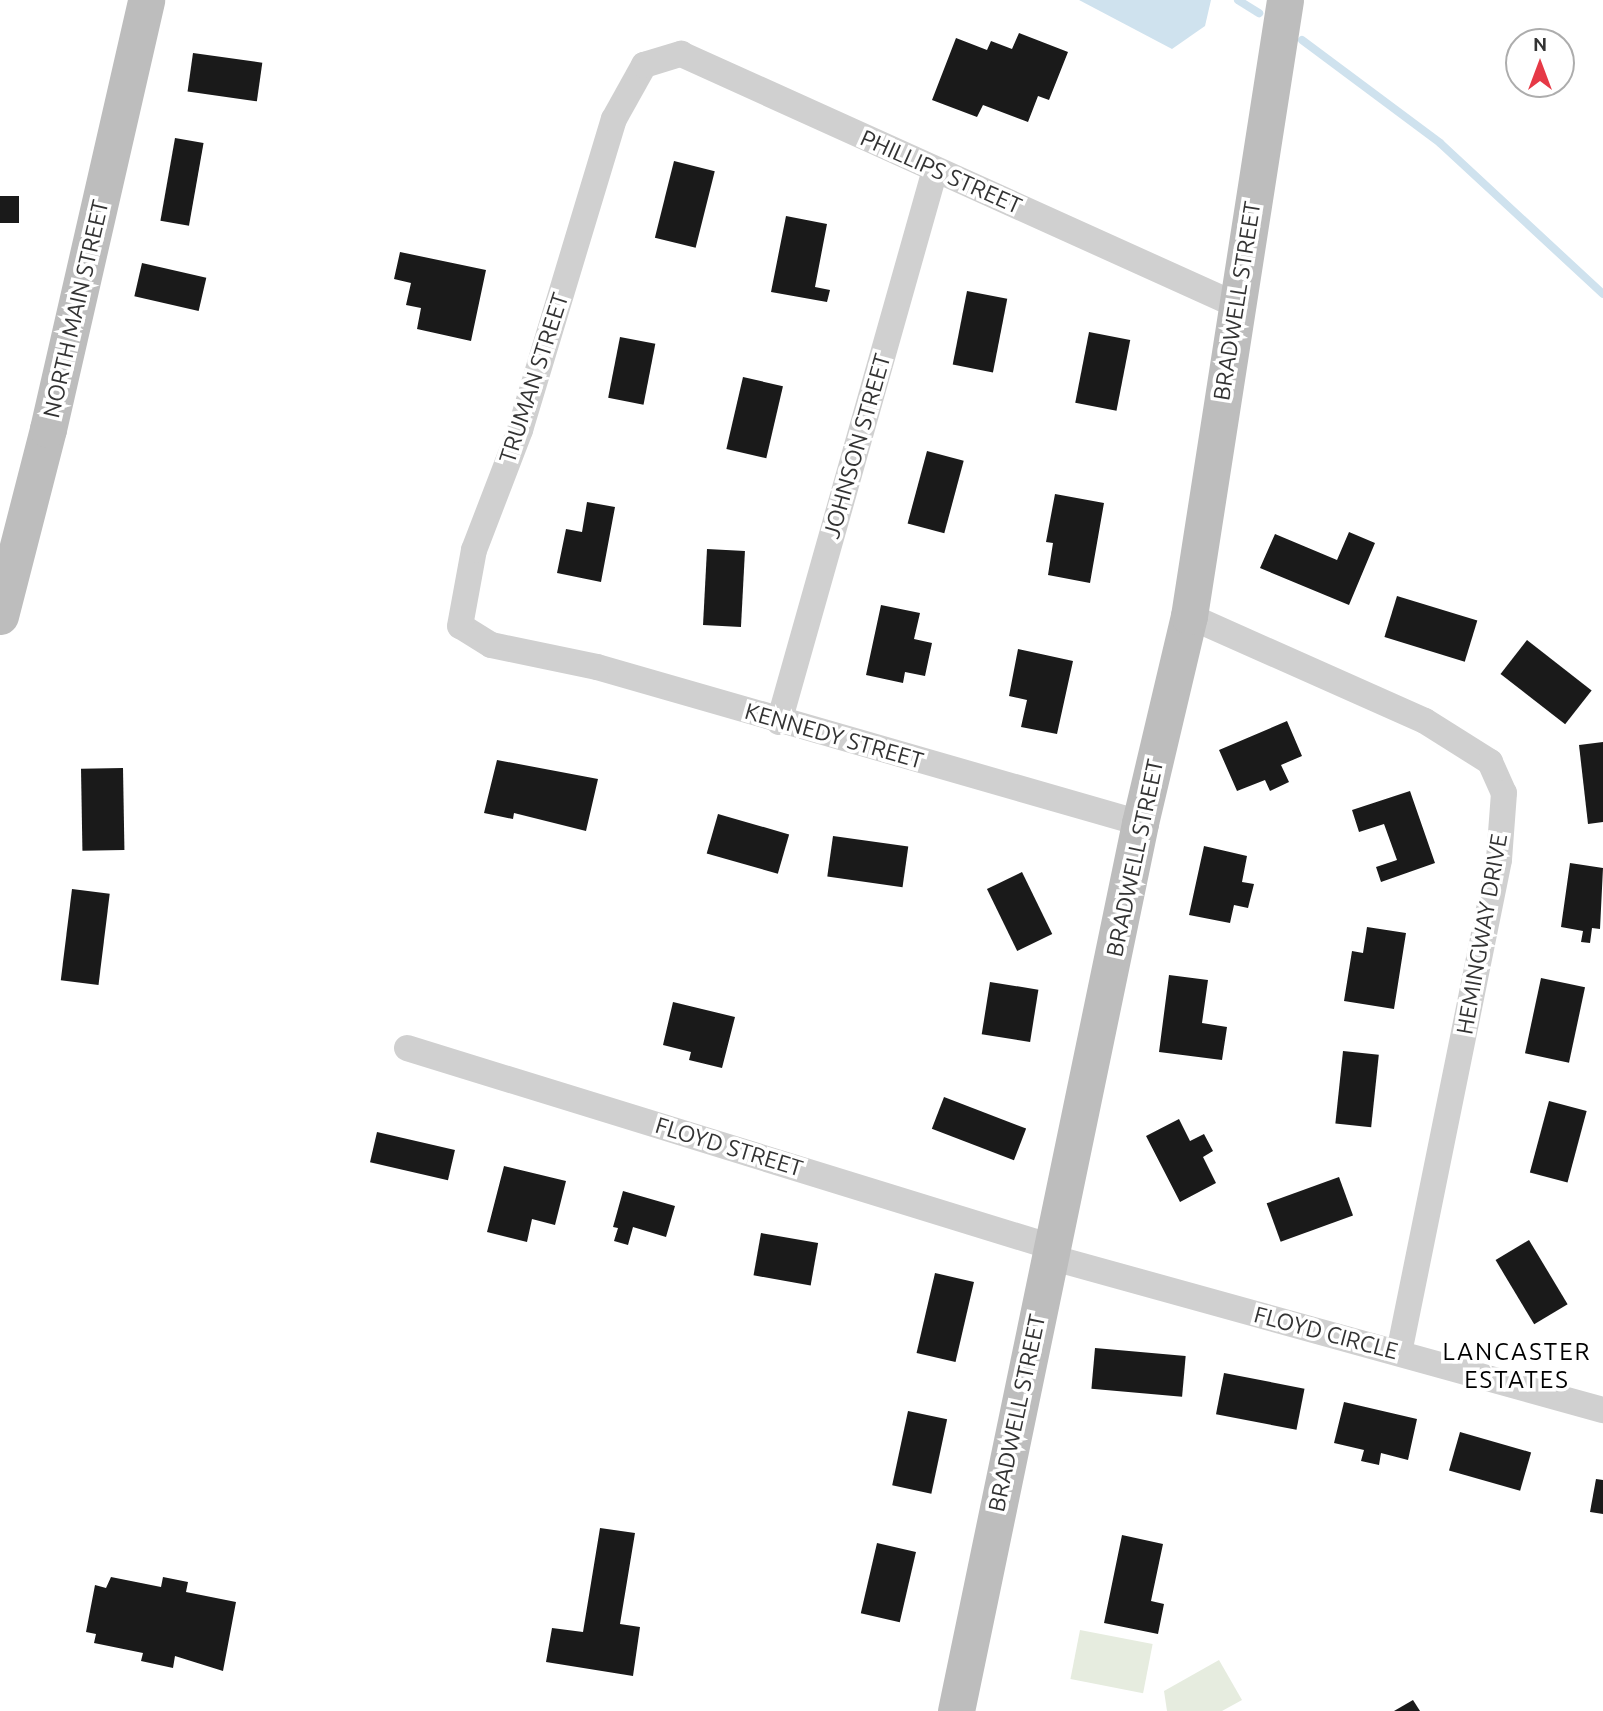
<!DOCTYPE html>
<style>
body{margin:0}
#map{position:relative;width:1603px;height:1711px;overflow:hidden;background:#fff;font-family:Ubuntu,sans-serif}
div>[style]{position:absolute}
.green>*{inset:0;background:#e6ecdf;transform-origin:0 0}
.water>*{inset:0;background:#cfe2ee}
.stream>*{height:8px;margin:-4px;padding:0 4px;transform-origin:4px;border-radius:4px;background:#cfe2ee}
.building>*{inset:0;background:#1a1a1a;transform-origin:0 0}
.street>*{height:26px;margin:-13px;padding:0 13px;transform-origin:13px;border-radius:13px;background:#d0d0d0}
.secondary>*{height:37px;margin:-18.5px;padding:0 18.5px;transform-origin:18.5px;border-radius:18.5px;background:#bdbdbd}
span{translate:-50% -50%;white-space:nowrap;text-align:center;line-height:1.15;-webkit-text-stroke:7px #fff;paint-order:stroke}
.street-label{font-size:23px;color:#333}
.neighbourhood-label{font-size:24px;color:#000;letter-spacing:2px}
.north{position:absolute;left:1505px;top:28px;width:70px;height:70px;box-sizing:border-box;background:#fff;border:2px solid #adadad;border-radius:50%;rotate:0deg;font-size:19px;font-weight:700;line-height:28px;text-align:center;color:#333}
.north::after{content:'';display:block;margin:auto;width:24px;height:32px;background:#e63946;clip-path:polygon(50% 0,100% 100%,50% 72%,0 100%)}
</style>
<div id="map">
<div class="green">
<i style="left:1080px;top:1630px;width:74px;height:50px;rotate:11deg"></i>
<i style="clip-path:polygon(1219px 1660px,1242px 1700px,1222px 1711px,1167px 1711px,1164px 1691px)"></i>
</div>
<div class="water">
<i style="clip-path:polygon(1079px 0,1211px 0,1205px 26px,1172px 49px)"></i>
</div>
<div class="stream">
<i style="left:1238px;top:0;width:25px;rotate:32deg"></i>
<i style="left:1302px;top:40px;width:172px;rotate:36.7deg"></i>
<i style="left:1440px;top:143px;width:222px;rotate:42.8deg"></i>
</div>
<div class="building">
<i style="clip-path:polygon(1019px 33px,1068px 52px,1049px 100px,1038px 96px,1028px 122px,983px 105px,977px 117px,932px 100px,956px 38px,987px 50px,991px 41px,1012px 49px)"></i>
<i style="left:193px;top:53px;width:70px;height:39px;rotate:8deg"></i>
<i style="left:175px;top:138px;width:29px;height:84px;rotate:10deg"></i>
<i style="left:674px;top:161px;width:42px;height:79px;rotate:14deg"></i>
<i style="left:0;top:196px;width:19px;height:27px"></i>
<i style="clip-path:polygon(786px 216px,827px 224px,815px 287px,830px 290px,827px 302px,771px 292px)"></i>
<i style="clip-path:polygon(400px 252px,486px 270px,471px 341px,417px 329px,421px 308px,406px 305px,411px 283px,394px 279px)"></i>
<i style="left:142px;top:263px;width:66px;height:34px;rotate:13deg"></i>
<i style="left:967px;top:291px;width:41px;height:75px;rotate:11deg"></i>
<i style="left:1089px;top:332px;width:42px;height:72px;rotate:11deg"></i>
<i style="left:620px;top:337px;width:36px;height:62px;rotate:11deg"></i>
<i style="left:743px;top:377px;width:41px;height:74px;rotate:13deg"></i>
<i style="left:927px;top:451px;width:38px;height:75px;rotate:15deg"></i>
<i style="clip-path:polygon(1055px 494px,1104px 503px,1090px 583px,1048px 575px,1053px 543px,1046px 542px)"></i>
<i style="clip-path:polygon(587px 502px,615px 507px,601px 582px,557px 573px,566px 529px,582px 532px)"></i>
<i style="clip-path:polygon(1349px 532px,1375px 543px,1349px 605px,1260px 568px,1275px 534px,1337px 560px)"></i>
<i style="left:707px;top:549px;width:38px;height:76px;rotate:3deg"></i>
<i style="left:1397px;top:596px;width:84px;height:43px;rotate:17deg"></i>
<i style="clip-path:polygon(881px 605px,920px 613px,914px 639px,932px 643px,925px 676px,905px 672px,903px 683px,866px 675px)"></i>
<i style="left:1527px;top:640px;width:82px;height:43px;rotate:38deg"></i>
<i style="clip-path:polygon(1018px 649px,1073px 661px,1057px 734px,1021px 727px,1027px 700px,1009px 696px)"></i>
<i style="clip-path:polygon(1287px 721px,1302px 756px,1281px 765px,1289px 782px,1270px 791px,1265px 780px,1237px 791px,1219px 750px)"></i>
<i style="clip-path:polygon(1603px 742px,1603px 822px,1588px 824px,1579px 745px)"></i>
<i style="clip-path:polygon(497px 760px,598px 779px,586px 831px,514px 813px,513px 819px,484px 813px)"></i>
<i style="left:123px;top:768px;width:82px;height:42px;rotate:89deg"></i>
<i style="clip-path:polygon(1410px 791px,1435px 863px,1381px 882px,1376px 867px,1397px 860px,1384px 824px,1359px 832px,1352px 810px)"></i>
<i style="left:718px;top:814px;width:74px;height:41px;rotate:16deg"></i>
<i style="left:833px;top:836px;width:76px;height:41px;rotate:8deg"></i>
<i style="clip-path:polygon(1204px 846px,1247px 856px,1242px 882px,1254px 884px,1248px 908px,1234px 905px,1230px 923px,1189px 915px)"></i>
<i style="clip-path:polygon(1570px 863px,1603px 868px,1600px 929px,1592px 928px,1590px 943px,1581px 942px,1583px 931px,1561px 927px)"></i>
<i style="left:1022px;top:872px;width:69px;height:39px;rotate:64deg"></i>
<i style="left:72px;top:889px;width:38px;height:92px;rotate:7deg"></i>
<i style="clip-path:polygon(1367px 927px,1406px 933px,1394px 1009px,1344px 1001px,1352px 951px,1363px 953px)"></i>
<i style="clip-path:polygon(1169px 975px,1208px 980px,1202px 1023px,1227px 1027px,1222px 1060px,1159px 1052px)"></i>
<i style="left:1541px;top:978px;width:45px;height:77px;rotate:12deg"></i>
<i style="left:990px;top:982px;width:49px;height:53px;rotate:9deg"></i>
<i style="clip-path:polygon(673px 1002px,735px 1017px,722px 1068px,689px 1060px,691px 1052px,663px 1045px)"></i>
<i style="left:1343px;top:1051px;width:36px;height:73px;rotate:6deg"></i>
<i style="left:944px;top:1097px;width:88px;height:34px;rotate:21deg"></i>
<i style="left:1549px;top:1101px;width:39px;height:74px;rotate:15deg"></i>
<i style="clip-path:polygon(1179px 1119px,1190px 1141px,1204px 1134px,1213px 1151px,1203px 1157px,1216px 1183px,1180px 1202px,1146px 1136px)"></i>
<i style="left:377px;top:1132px;width:80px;height:31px;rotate:13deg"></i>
<i style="clip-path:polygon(504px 1166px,566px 1181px,555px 1225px,532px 1219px,527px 1242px,487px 1232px)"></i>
<i style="left:1339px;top:1177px;width:41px;height:77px;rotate:70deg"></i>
<i style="clip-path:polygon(623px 1191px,675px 1206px,666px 1237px,633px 1227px,628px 1245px,614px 1241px,618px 1228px,613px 1227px)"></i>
<i style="left:761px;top:1233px;width:58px;height:43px;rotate:10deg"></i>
<i style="left:1529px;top:1240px;width:75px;height:39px;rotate:59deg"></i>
<i style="left:935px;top:1273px;width:40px;height:82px;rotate:13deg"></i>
<i style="left:1095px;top:1348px;width:91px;height:41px;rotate:5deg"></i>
<i style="left:1224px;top:1373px;width:82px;height:42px;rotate:11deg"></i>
<i style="clip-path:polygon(1344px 1402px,1417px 1419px,1408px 1460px,1381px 1453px,1379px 1465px,1361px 1461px,1364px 1450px,1334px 1443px)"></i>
<i style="left:908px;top:1411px;width:40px;height:76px;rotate:12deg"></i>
<i style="left:1460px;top:1432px;width:74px;height:40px;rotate:16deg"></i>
<i style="clip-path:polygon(1596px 1479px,1603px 1480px,1603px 1514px,1590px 1512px)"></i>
<i style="clip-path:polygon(600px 1528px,635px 1533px,620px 1624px,640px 1627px,633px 1676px,546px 1662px,552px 1628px,583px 1632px)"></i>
<i style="clip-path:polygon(1122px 1535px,1163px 1544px,1151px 1601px,1164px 1604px,1158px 1634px,1104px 1623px)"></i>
<i style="left:877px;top:1543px;width:40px;height:72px;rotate:13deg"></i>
<i style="clip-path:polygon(111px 1577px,161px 1587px,163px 1577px,188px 1582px,186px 1592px,236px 1602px,223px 1671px,175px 1656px,173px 1668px,141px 1661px,143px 1653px,94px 1643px,96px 1634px,86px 1632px,95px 1585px,106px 1588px)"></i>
<i style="clip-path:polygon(1413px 1700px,1420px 1711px,1394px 1711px)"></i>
</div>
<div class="street">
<i style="left:1189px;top:616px;width:258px;rotate:24deg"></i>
<i style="left:1425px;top:721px;width:77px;rotate:32.2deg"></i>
<i style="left:1490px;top:762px;width:34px;rotate:66deg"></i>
<i style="left:1504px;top:793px;width:67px;rotate:94.3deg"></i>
<i style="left:1499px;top:860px;width:503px;rotate:101.47deg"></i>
<i style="left:779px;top:722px;width:574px;rotate:-74.22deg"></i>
<i style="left:1140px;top:823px;width:565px;rotate:-163.97deg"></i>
<i style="left:597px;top:667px;width:108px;rotate:-168.3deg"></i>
<i style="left:491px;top:645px;width:36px;rotate:-148deg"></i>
<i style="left:460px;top:626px;width:77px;rotate:-79.6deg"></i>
<i style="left:474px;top:550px;width:129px;rotate:-69deg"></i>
<i style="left:520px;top:430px;width:325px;rotate:-73.2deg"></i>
<i style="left:614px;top:119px;width:62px;rotate:-60.9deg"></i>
<i style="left:644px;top:65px;width:39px;rotate:-17deg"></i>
<i style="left:681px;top:54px;width:609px;rotate:24.33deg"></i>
<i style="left:407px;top:1048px;width:675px;rotate:17.15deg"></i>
<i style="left:1050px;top:1257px;width:574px;rotate:15.47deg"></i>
</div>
<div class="secondary">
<i style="left:0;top:616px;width:193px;rotate:-75.6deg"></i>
<i style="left:48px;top:429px;width:440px;rotate:-77.1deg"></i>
<i style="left:956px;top:1711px;width:907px;rotate:-78.29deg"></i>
<i style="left:1140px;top:823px;width:213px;rotate:-76.7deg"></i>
<i style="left:1189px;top:616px;width:623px;rotate:-81.14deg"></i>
</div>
<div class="street-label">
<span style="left:941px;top:172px;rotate:24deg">PHILLIPS STREET</span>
<span style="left:1237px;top:301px;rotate:-81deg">BRADWELL STREET</span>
<span style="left:76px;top:309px;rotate:-77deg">NORTH MAIN STREET</span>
<span style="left:534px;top:378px;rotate:-72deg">TRUMAN STREET</span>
<span style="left:857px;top:446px;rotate:-74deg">JOHNSON STREET</span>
<span style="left:834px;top:736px;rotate:16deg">KENNEDY STREET</span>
<span style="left:1135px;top:858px;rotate:-78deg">BRADWELL STREET</span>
<span style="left:1482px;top:934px;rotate:-80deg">HEMINGWAY DRIVE</span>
<span style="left:729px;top:1147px;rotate:17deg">FLOYD STREET</span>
<span style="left:1326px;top:1333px;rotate:15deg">FLOYD CIRCLE</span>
<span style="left:1017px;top:1413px;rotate:-78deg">BRADWELL STREET</span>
</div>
<div class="neighbourhood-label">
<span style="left:1517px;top:1366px">LANCASTER<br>ESTATES</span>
</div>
<div class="north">N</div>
</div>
